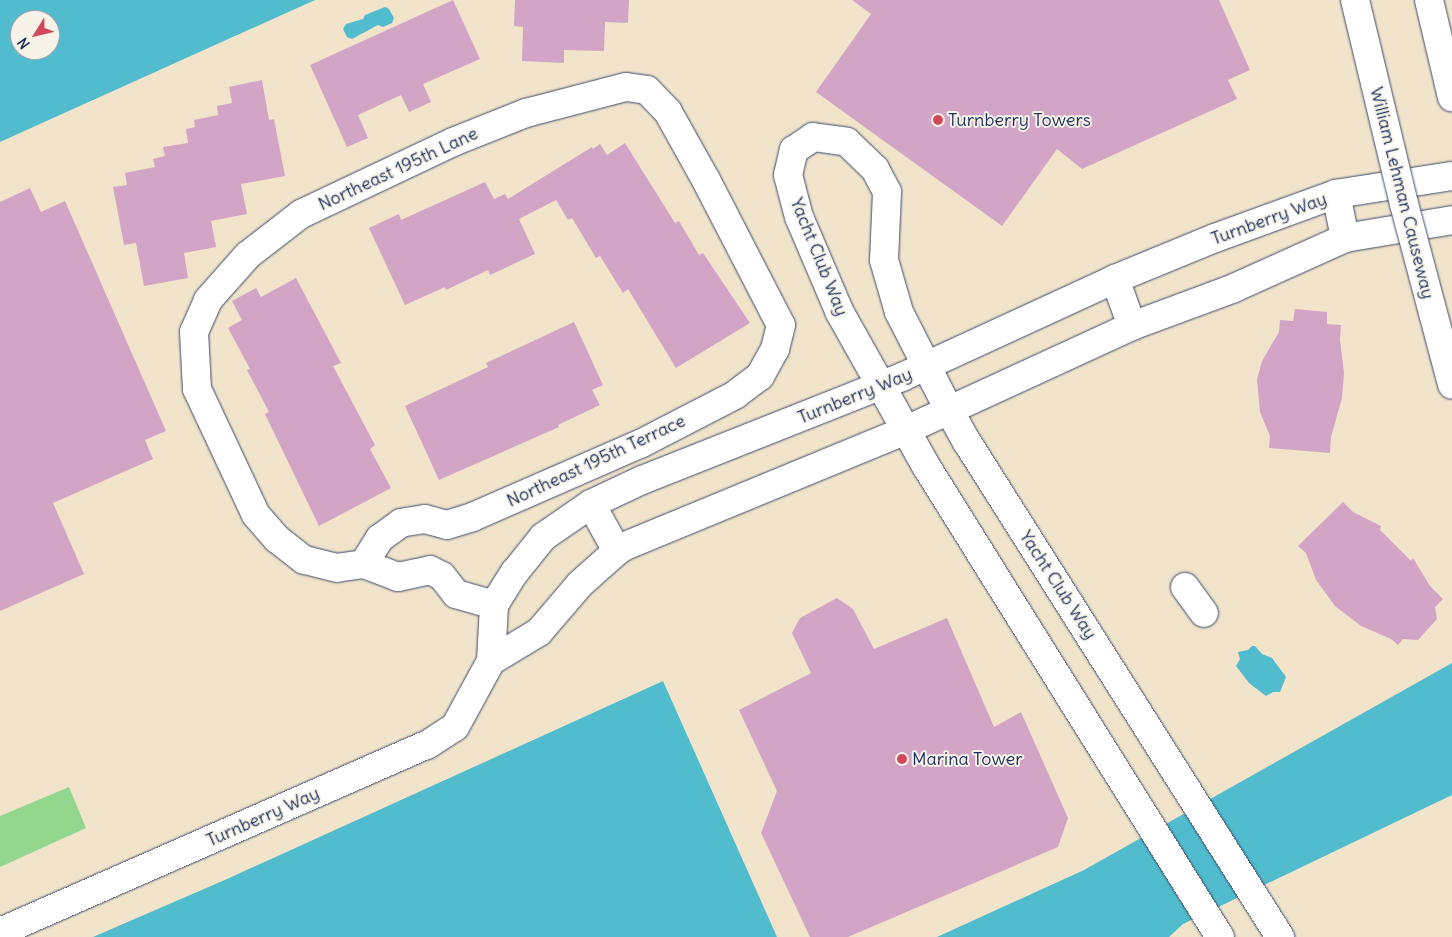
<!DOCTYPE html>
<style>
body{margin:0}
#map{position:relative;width:1452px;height:937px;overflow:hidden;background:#f1e4ca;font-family:Delius,sans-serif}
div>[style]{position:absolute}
.green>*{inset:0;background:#93d68e}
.water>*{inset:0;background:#51bccd}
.building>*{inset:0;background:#d2a5c7}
.roads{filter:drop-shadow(0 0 1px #3b4a6e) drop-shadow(0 0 1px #3b4a6e)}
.minor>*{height:28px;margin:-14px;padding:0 14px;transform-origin:14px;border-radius:14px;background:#fff}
.tertiary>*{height:28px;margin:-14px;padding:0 14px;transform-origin:14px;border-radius:14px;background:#fff}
.motorway>*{height:28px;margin:-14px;padding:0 14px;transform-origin:14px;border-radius:14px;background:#fff}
.bridges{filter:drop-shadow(0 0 1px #3b4a6e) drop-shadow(0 0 1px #3b4a6e)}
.motorway-bridge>*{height:28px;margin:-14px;padding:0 14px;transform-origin:14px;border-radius:14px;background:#fff}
.dots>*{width:14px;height:14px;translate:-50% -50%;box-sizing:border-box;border:2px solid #f7f3e8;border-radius:50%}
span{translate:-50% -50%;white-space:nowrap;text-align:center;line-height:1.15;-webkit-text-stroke:4px #f7f3e8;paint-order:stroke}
.poi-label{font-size:18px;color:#1b2f5e}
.left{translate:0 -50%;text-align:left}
.street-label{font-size:18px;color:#1b2f5e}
.north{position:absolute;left:10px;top:10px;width:50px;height:50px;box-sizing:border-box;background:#f7f3e8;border:1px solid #9fa5b1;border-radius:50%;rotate:234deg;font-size:14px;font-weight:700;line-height:20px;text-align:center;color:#1b2f5e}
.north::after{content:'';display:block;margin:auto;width:18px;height:22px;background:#d1495b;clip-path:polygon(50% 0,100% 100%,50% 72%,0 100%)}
</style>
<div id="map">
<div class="green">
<i style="clip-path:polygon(69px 787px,86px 828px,0 867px,0 816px)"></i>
</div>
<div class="water">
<i style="clip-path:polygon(evenodd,0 0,315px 0,0 142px,0 0,20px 20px,50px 20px,50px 50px,20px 50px,20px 20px)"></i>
<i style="clip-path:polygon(385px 7px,389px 9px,394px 18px,392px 23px,383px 27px,378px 25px,352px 39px,347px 37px,343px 29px,346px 24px,363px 19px,365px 15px)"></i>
<i style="clip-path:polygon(1252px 646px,1255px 646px,1262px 654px,1272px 658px,1286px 677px,1280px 692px,1273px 692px,1266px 696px,1249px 683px,1236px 666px,1240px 659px,1238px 652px,1248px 650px)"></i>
<i style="clip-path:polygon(1452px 663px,1452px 795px,1183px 924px,1169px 937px,937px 937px,1084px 870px)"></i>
<i style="clip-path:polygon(663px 681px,777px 937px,93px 937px,227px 879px)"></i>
</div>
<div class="building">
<i style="clip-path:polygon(453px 0,480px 59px,423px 84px,431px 102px,409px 112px,401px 95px,358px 115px,368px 138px,347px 147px,310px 65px)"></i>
<i style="clip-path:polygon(515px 0,629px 0,628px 23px,605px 22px,604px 51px,564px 50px,564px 63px,522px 61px,523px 27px,514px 26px)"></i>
<i style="clip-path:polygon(852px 0,1219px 0,1250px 70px,1228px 80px,1237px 99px,1082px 169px,1057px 149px,1002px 226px,816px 92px,871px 14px)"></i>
<i style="clip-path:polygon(262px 80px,269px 120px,274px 119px,285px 176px,241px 184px,247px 214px,211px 221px,216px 247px,184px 253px,188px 278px,144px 286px,136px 243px,124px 245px,113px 187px,127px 185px,125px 173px,155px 167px,153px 159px,165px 156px,163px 147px,188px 143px,186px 129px,195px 127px,194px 120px,218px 115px,217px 106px,232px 103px,229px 87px)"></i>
<i style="clip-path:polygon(625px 143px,675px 223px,679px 221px,699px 255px,703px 253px,750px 323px,676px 368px,628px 289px,623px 293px,600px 256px,596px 258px,572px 218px,568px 220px,556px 200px,519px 219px,535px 254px,490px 275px,488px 270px,446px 290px,445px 287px,405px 305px,369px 228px,399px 214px,401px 220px,485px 182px,494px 199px,505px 194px,508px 199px,592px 147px,593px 149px,600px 144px,607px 155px)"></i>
<i style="clip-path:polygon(30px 188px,41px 212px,65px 201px,166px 431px,145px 440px,153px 459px,53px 503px,84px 574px,0 611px,0 202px)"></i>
<i style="clip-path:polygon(296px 278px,341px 363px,333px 366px,375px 445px,370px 449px,391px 488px,319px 526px,265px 414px,269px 412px,247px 370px,250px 369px,228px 328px,242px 320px,232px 301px,256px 288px,261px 297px)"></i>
<i style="clip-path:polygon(1295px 309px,1327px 312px,1327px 324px,1341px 325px,1340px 340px,1344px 373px,1342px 398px,1331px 437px,1330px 453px,1269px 448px,1270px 436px,1260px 412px,1257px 380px,1262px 361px,1279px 332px,1280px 320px,1293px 321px)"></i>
<i style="clip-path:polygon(574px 322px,603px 385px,592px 390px,600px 405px,558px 425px,559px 427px,439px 480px,405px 406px,488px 367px,486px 363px)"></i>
<i style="clip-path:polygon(1343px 502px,1353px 512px,1381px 526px,1380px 530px,1411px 561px,1413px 558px,1430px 586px,1443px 599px,1435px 607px,1437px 619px,1418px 640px,1403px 639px,1398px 645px,1391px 639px,1361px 626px,1335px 606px,1316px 580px,1306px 553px,1298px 546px)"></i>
<i style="clip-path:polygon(837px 598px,853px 609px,874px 649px,947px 618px,994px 727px,1021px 712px,1068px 818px,1058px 847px,848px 937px,810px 937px,761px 833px,777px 791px,739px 710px,811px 673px,792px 633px,800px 618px)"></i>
</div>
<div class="roads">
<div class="minor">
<i style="left:626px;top:87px;width:21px;rotate:8deg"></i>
<i style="left:647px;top:90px;width:30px;rotate:46deg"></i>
<i style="left:668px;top:112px;width:78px;rotate:60.8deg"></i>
<i style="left:706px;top:180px;width:163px;rotate:62.7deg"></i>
<i style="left:781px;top:325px;width:25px;rotate:104deg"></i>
<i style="left:775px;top:349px;width:31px;rotate:119deg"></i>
<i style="left:760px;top:376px;width:31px;rotate:143deg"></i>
<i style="left:735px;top:395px;width:105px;rotate:152.7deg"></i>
<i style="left:642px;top:443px;width:184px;rotate:156.4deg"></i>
<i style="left:473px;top:517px;width:27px;rotate:163deg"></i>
<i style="left:447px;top:525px;width:23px;rotate:-165deg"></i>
<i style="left:425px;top:519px;width:24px;rotate:171deg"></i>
<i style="left:401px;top:523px;width:26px;rotate:144deg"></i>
<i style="left:380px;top:538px;width:31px;rotate:122deg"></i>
<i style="left:364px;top:564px;width:27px;rotate:172deg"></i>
<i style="left:337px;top:568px;width:34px;rotate:-166deg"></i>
<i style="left:304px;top:560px;width:34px;rotate:-142deg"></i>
<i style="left:277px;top:539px;width:32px;rotate:-131deg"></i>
<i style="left:256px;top:515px;width:139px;rotate:-115.1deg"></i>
<i style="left:197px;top:389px;width:57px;rotate:-93deg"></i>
<i style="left:194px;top:332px;width:35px;rotate:-66deg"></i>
<i style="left:208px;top:300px;width:60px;rotate:-48.4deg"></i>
<i style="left:248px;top:255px;width:67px;rotate:-37.7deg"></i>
<i style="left:301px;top:214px;width:168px;rotate:-25.3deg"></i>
<i style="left:453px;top:142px;width:79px;rotate:-21.7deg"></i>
<i style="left:526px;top:113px;width:103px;rotate:-14.6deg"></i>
<i style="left:1336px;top:194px;width:45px;rotate:78.4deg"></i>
<i style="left:1115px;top:279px;width:50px;rotate:70.1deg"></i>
<i style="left:591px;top:504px;width:54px;rotate:61deg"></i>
<i style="left:364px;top:564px;width:36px;rotate:21deg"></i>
<i style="left:398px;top:577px;width:33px;rotate:-12deg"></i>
<i style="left:430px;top:570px;width:13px;rotate:27deg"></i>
<i style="left:442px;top:576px;width:23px;rotate:52deg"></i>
<i style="left:456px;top:594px;width:40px;rotate:16deg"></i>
<i style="left:1185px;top:587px;width:32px;rotate:54deg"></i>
<i style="left:491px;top:661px;width:56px;rotate:-31.1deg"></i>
<i style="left:539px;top:632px;width:63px;rotate:-49.5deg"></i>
<i style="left:580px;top:584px;width:50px;rotate:-41.7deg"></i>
<i style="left:617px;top:551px;width:9px;rotate:-32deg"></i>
<i style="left:625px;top:546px;width:304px;rotate:-22.4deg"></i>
<i style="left:906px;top:430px;width:249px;rotate:-24.7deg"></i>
<i style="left:1132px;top:326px;width:109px;rotate:-20.4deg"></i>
<i style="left:1234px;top:288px;width:122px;rotate:-24.2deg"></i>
<i style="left:1345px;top:238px;width:109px;rotate:-9.5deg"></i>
<i style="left:0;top:932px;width:466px;rotate:-23.7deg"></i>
<i style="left:427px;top:745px;width:33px;rotate:-33deg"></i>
<i style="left:455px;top:727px;width:75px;rotate:-61.4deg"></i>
<i style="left:491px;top:661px;width:56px;rotate:-86.9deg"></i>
<i style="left:494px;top:605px;width:39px;rotate:-58deg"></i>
<i style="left:515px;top:572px;width:45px;rotate:-51.3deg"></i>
<i style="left:543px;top:537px;width:58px;rotate:-34.5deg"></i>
<i style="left:591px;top:504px;width:56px;rotate:-25.2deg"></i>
<i style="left:642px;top:480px;width:280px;rotate:-21.6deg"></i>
<i style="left:902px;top:377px;width:234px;rotate:-24.7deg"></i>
<i style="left:1115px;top:279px;width:108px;rotate:-22.3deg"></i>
<i style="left:1215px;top:238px;width:129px;rotate:-20deg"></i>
<i style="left:1336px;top:194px;width:117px;rotate:-8.8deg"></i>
</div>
<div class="tertiary">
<i style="left:1220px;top:937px;width:555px;rotate:-121.97deg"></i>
<i style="left:926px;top:466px;width:176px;rotate:-119.3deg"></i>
<i style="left:840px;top:313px;width:104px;rotate:-113.1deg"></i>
<i style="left:799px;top:217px;width:43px;rotate:-104.7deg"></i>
<i style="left:788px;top:175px;width:26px;rotate:-77deg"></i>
<i style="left:794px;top:150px;width:23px;rotate:-34deg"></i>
<i style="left:813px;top:137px;width:34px;rotate:8deg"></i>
<i style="left:847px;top:142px;width:39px;rotate:44deg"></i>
<i style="left:875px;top:169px;width:26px;rotate:62deg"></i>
<i style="left:887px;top:192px;width:68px;rotate:92.5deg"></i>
<i style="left:884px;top:260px;width:54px;rotate:73.9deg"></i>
<i style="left:899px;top:312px;width:110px;rotate:63deg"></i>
<i style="left:949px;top:410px;width:37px;rotate:61deg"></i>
<i style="left:967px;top:442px;width:586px;rotate:57.69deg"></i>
</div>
<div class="motorway">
<i style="left:1429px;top:0;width:100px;rotate:76.7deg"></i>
</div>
</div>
<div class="bridges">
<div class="motorway-bridge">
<i style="left:1355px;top:0;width:210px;rotate:76.5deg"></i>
<i style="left:1404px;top:204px;width:187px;rotate:75.1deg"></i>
</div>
</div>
<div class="dots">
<i style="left:938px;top:120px;background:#d1495b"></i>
<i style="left:902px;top:759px;background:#d1495b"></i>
</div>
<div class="poi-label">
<span class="left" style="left:948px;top:120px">Turnberry Towers</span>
<span class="left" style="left:912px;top:759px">Marina Tower</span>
</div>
<div class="street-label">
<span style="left:398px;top:169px;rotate:-25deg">Northeast 195th Lane</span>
<span style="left:1402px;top:193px;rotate:76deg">William Lehman Causeway</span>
<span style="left:1269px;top:219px;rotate:-20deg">Turnberry Way</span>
<span style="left:819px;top:257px;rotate:68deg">Yacht Club Way</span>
<span style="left:855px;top:396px;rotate:-22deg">Turnberry Way</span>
<span style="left:596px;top:461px;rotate:-25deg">Northeast 195th Terrace</span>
<span style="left:1058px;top:585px;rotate:57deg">Yacht Club Way</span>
<span style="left:263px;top:817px;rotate:-24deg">Turnberry Way</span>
</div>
<div class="north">N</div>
</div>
